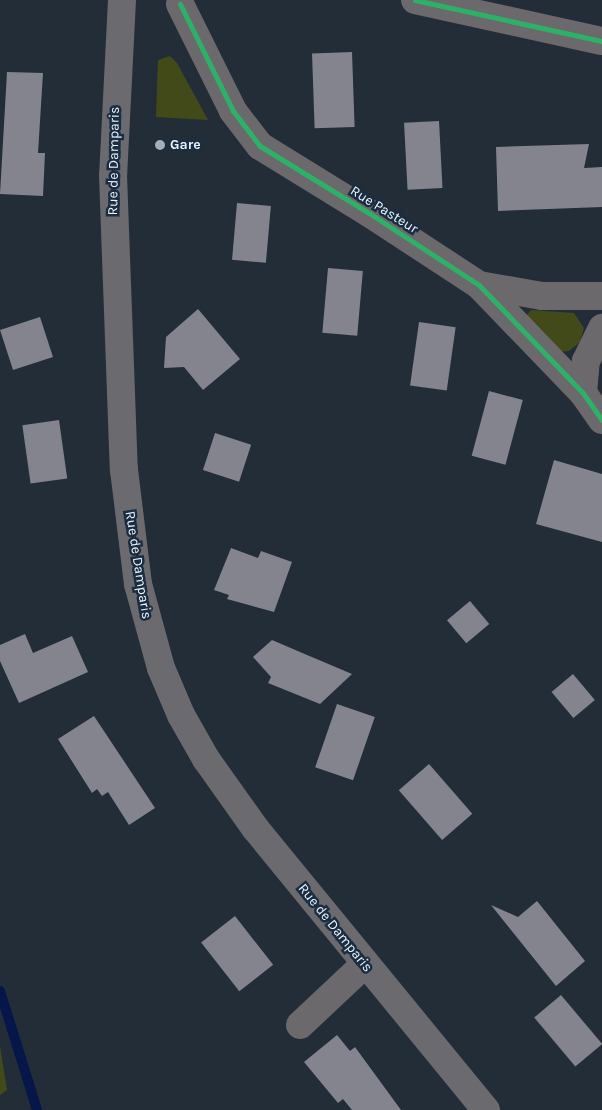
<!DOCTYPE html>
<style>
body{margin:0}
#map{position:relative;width:602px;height:1110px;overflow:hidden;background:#232d38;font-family:Karla,sans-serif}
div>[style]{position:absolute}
.green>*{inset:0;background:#424a1a}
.stream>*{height:10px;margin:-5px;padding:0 5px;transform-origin:5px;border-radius:5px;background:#061649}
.building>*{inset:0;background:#84848f;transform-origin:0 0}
.minor>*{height:28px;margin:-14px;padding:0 14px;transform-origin:14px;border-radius:14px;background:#6c696c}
.major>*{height:28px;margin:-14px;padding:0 14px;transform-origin:14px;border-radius:14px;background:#6a6a6f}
.cycleway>*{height:5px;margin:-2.5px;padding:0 2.5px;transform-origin:2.5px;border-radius:2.5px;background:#2db169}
.dots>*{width:14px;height:14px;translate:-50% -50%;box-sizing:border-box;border:2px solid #1b2d40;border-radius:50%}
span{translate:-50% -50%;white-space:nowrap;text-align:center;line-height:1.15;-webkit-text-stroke:5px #1b2d40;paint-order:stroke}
.poi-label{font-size:14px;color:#e9f3fd;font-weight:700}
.left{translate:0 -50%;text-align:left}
.street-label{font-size:14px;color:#e9f3fd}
</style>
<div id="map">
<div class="green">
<i style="clip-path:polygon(170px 56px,177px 63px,208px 120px,156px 117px,158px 60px)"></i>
<i style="clip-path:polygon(531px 310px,574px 313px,584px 328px,580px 342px,569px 351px,558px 352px,526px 316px)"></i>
<i style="clip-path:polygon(0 1046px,7px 1090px,0 1095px)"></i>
</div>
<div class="stream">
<i style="left:0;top:991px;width:125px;rotate:72.7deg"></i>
</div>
<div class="building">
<i style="left:352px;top:52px;width:75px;height:40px;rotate:88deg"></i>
<i style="clip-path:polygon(7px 72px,43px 73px,38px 153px,45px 153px,43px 196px,0 194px)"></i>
<i style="left:439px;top:121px;width:67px;height:35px;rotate:87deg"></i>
<i style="clip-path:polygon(589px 144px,584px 168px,602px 167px,602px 207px,498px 211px,496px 147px)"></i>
<i style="left:237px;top:203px;width:34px;height:57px;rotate:5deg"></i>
<i style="left:328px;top:268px;width:35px;height:65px;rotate:5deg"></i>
<i style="clip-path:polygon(198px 309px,240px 359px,203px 390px,184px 367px,164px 368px,166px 337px)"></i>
<i style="left:40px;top:317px;width:42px;height:42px;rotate:72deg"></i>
<i style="left:419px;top:322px;width:37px;height:64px;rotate:8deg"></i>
<i style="left:489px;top:391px;width:35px;height:67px;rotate:15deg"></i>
<i style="left:59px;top:420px;width:59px;height:37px;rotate:82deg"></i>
<i style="left:215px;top:433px;width:38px;height:39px;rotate:18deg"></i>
<i style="clip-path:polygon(554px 460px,602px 474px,602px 542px,536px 524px)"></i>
<i style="clip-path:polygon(231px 548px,258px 558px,261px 551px,292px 562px,274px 612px,227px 599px,229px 595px,214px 590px)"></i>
<i style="left:470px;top:601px;width:30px;height:30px;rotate:50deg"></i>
<i style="clip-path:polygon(25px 634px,33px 653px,72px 636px,88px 672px,19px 703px,0 661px,0 645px)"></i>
<i style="clip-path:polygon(272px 640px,300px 652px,352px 674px,320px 704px,268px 683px,271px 677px,253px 657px)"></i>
<i style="left:573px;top:674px;width:34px;height:28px;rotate:50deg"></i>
<i style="left:337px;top:704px;width:40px;height:67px;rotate:19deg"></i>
<i style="clip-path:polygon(94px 716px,155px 808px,129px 825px,108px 792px,102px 796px,97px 789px,92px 793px,58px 739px)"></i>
<i style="left:429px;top:764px;width:66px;height:40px;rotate:49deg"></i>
<i style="clip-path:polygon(537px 901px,585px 961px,556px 986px,491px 905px,518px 917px)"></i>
<i style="left:235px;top:916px;width:62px;height:43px;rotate:52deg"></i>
<i style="left:561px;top:995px;width:64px;height:35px;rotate:50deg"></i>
<i style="clip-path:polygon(337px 1035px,350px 1051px,355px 1047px,401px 1110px,352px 1110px,343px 1099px,338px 1103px,304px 1062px)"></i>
</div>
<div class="minor">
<i style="left:415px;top:0;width:191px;rotate:12.4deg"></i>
<i style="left:180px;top:4px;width:119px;rotate:63.6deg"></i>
<i style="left:233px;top:111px;width:44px;rotate:52.4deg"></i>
<i style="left:260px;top:146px;width:128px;rotate:31.6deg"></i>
<i style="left:369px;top:213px;width:131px;rotate:33.2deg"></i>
<i style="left:479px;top:285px;width:150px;rotate:46.1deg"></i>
<i style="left:583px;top:393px;width:33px;rotate:55deg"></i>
<i style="left:479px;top:285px;width:64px;rotate:9.9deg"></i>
<i style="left:542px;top:296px;width:60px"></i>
<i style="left:583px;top:393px;width:32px;rotate:-85deg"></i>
<i style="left:586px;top:361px;width:37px;rotate:-64deg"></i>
<i style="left:300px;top:1025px;width:88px;rotate:-43.2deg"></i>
</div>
<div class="major">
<i style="left:122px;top:0;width:175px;rotate:92.9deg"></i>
<i style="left:113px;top:175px;width:295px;rotate:87.9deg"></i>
<i style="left:124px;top:470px;width:115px;rotate:83deg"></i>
<i style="left:138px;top:584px;width:87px;rotate:74.7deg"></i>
<i style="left:161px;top:668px;width:51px;rotate:66.9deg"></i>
<i style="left:181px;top:715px;width:51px;rotate:60.4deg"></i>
<i style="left:206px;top:759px;width:85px;rotate:54.6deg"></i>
<i style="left:255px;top:828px;width:365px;rotate:50.7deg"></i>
</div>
<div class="cycleway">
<i style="left:415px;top:0;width:191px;rotate:12.4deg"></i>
<i style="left:180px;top:4px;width:119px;rotate:63.6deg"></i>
<i style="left:233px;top:111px;width:44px;rotate:52.4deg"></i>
<i style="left:260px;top:146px;width:128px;rotate:31.6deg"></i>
<i style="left:369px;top:213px;width:131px;rotate:33.2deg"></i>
<i style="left:479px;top:285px;width:150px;rotate:46.1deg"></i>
<i style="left:583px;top:393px;width:33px;rotate:55deg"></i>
</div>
<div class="dots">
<i style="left:160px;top:145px;background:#a4aeb8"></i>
</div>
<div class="poi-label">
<span class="left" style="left:170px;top:145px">Gare</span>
</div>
<div class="street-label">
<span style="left:114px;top:161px;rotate:-89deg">Rue de Damparis</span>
<span style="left:384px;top:210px;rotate:32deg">Rue Pasteur</span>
<span style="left:138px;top:565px;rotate:81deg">Rue de Damparis</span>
<span style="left:335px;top:928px;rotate:51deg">Rue de Damparis</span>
</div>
</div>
